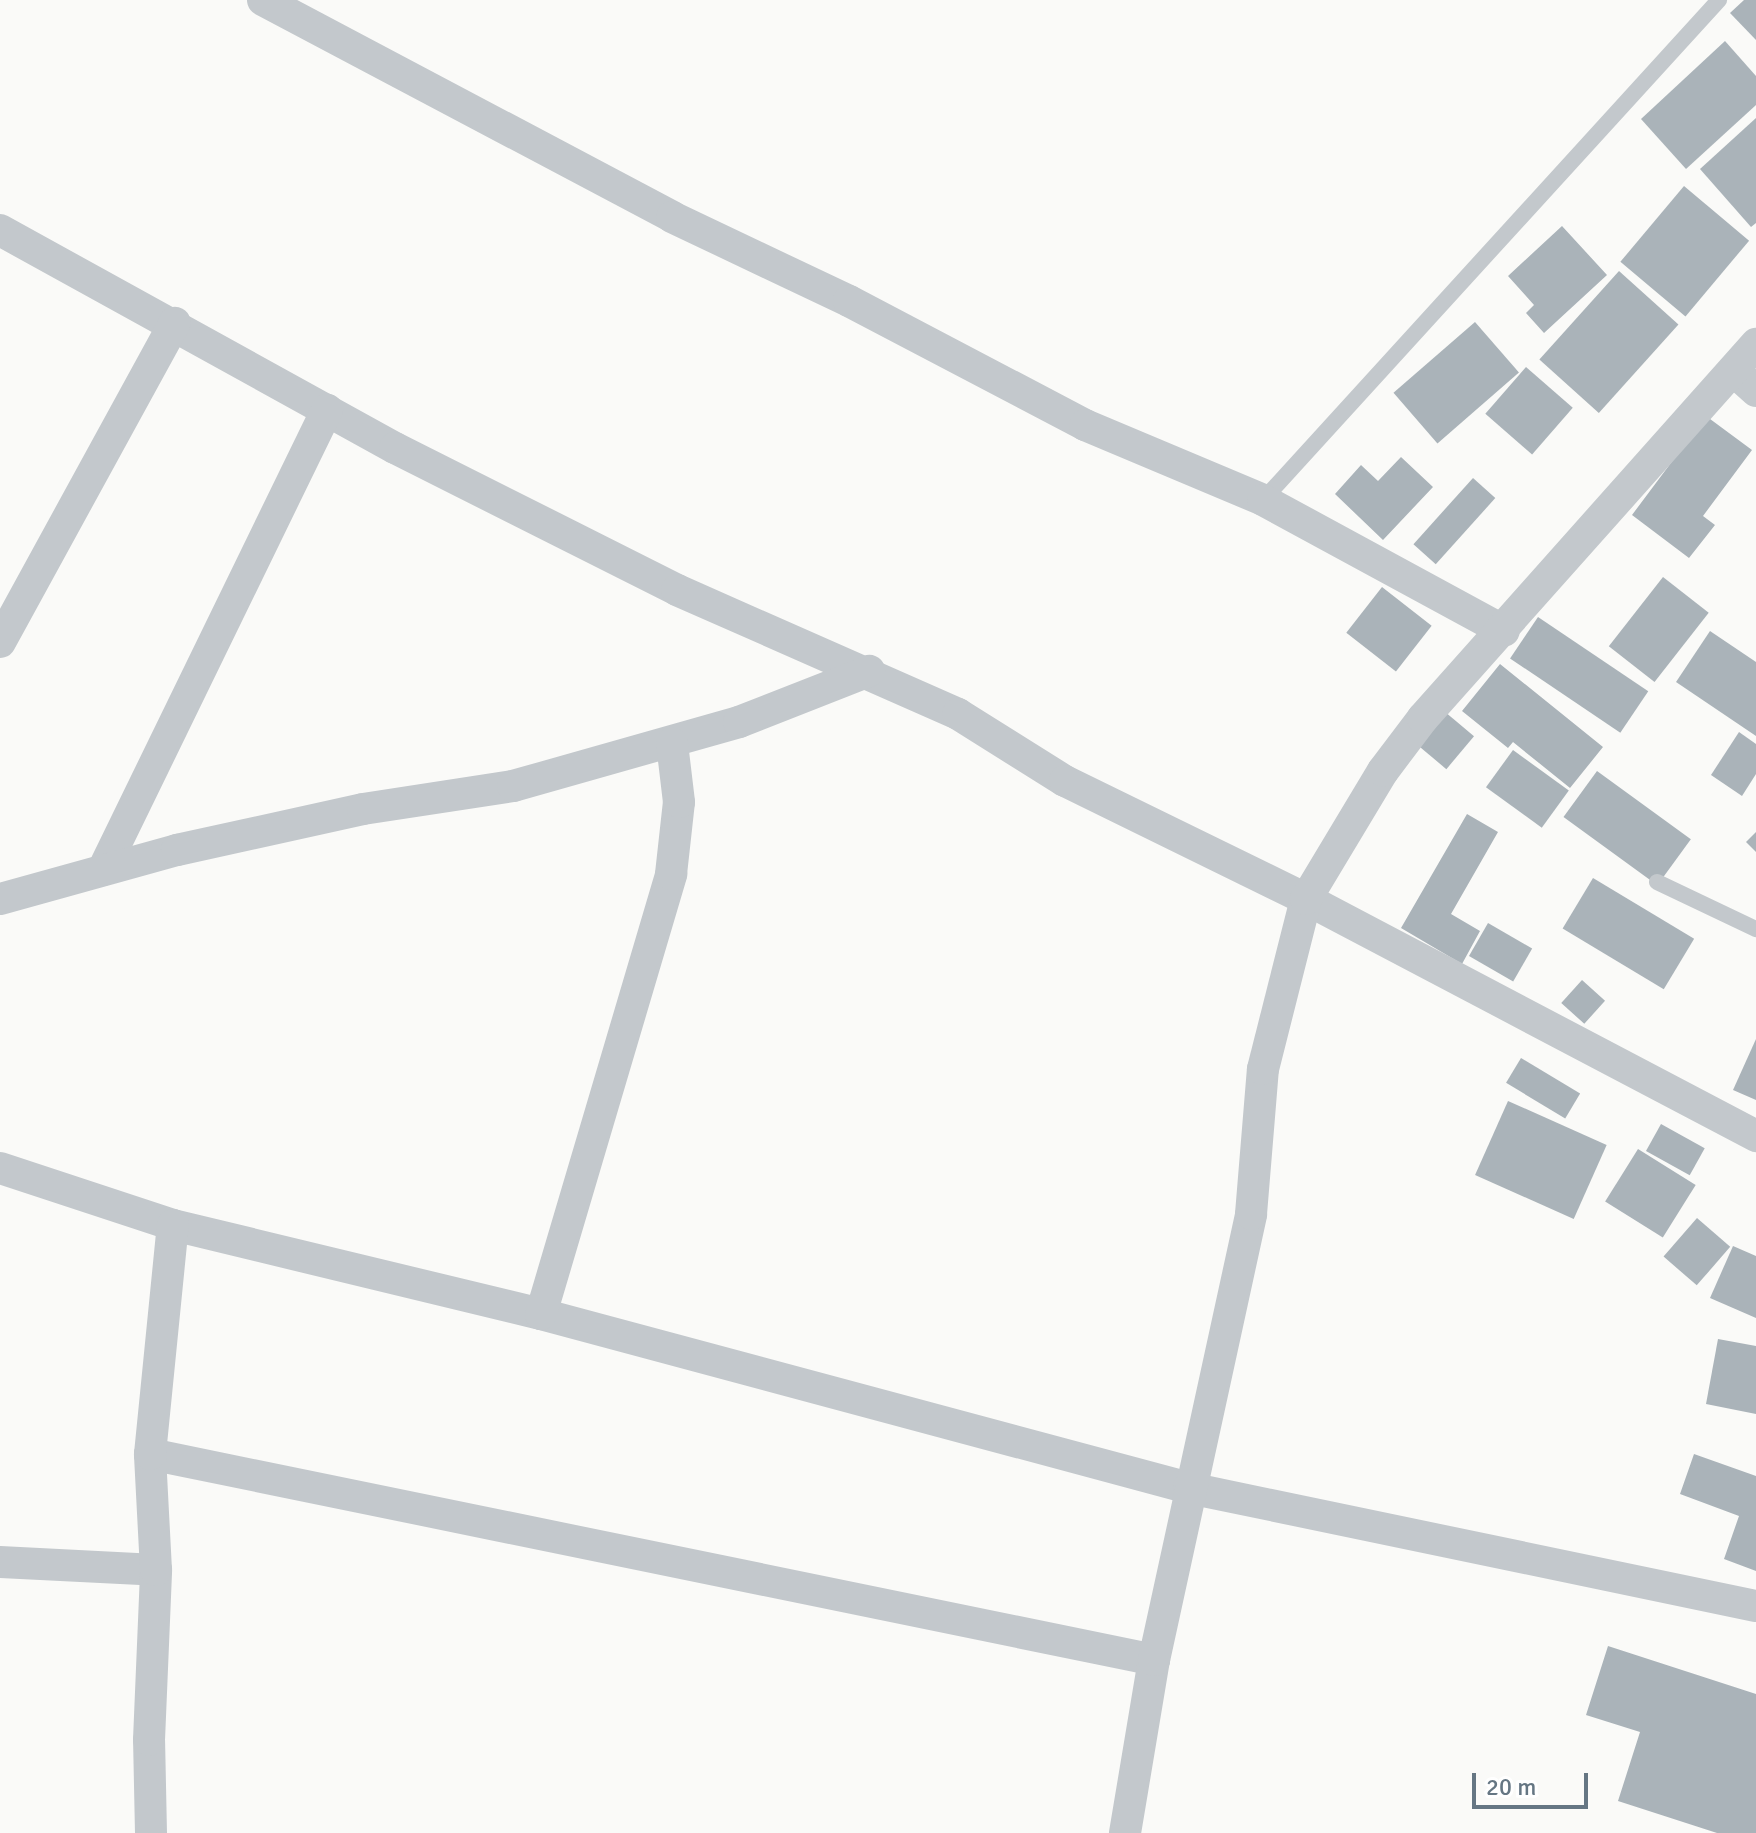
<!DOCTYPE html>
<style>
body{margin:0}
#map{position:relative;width:1756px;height:1833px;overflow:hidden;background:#fafaf8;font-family:Signika,sans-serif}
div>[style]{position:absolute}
.building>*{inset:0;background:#aab3b9;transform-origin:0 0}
.service>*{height:16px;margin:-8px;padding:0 8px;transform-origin:8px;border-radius:8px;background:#c3c8cc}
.minor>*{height:32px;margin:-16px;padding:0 16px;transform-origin:16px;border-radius:16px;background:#c3c8cc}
span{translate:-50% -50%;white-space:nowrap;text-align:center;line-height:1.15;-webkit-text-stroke:8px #fff;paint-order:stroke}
.scale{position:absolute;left:1472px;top:1773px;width:116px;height:36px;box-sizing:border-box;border:4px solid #657683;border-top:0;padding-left:10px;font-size:24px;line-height:28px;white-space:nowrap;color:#657683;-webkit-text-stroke:6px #fff;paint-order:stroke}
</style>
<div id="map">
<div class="building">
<i style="clip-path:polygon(1744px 0,1756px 0,1756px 40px,1730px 13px)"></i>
<i style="clip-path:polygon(1725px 41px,1756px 76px,1756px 105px,1686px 169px,1641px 119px)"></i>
<i style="clip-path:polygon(1756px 118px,1756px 223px,1751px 227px,1700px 169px)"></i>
<i style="left:1684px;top:186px;width:85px;height:99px;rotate:40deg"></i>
<i style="clip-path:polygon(1562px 226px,1607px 275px,1544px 333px,1526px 313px,1534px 305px,1508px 276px)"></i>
<i style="left:1619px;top:271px;width:80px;height:119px;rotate:42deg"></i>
<i style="left:1475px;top:322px;width:67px;height:108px;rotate:49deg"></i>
<i style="left:1526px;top:367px;width:62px;height:62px;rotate:41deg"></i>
<i style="clip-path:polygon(1706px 416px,1752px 450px,1703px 516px,1715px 525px,1689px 558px,1632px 515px)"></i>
<i style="clip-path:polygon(1401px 457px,1433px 487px,1383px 540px,1335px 494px,1361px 465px,1378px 481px)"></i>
<i style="left:1473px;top:478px;width:30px;height:89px;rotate:42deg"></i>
<i style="left:1663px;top:577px;width:58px;height:88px;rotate:38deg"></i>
<i style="left:1382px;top:587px;width:63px;height:58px;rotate:38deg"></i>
<i style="left:1538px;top:617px;width:133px;height:50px;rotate:34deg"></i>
<i style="clip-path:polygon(1710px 631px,1756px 662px,1756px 736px,1676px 682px)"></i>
<i style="clip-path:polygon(1500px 664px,1603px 747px,1570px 788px,1513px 742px,1508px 748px,1462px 711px)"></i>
<i style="left:1438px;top:706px;width:47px;height:43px;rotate:40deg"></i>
<i style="clip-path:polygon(1739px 732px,1756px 744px,1756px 774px,1742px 796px,1711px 775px)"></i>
<i style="left:1513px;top:750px;width:69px;height:46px;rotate:36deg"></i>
<i style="left:1597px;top:771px;width:116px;height:57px;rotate:36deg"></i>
<i style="clip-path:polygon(1467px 814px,1498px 832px,1451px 914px,1480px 931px,1462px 964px,1401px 928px)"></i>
<i style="clip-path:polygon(1756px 832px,1756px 852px,1746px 842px)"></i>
<i style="left:1593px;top:878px;width:118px;height:59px;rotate:31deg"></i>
<i style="left:1488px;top:923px;width:51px;height:38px;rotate:30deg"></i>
<i style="left:1582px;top:980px;width:31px;height:31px;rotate:42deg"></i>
<i style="clip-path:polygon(1756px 1039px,1756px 1100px,1733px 1090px)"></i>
<i style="left:1521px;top:1058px;width:69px;height:29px;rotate:31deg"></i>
<i style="left:1508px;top:1101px;width:108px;height:81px;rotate:24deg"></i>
<i style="left:1661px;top:1124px;width:50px;height:31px;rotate:29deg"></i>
<i style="left:1638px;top:1149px;width:68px;height:62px;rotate:32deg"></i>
<i style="left:1697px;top:1218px;width:44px;height:51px;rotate:41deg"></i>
<i style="clip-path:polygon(1733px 1246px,1756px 1256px,1756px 1318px,1710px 1298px)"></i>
<i style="clip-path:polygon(1718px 1339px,1756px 1346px,1756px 1414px,1706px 1404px)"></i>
<i style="clip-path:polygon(1694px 1454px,1756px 1476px,1756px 1571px,1724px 1559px,1739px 1516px,1680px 1494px)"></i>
<i style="clip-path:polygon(1608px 1646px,1756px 1694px,1756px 1833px,1717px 1833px,1618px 1801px,1640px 1732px,1586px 1715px)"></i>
</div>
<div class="service">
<i style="left:1263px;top:500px;width:677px;rotate:-47.64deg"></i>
<i style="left:1657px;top:882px;width:110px;rotate:25.4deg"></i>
</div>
<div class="minor">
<i style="left:263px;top:0;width:463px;rotate:27.9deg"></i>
<i style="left:672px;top:217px;width:196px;rotate:25.4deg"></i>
<i style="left:849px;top:301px;width:267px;rotate:27.7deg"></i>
<i style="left:1085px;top:425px;width:193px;rotate:22.8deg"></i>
<i style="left:1263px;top:500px;width:274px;rotate:28.5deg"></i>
<i style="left:0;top:230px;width:451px;rotate:28.9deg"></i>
<i style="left:395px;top:448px;width:316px;rotate:26.7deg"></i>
<i style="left:677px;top:590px;width:307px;rotate:23.8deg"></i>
<i style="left:958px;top:714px;width:126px;rotate:32.1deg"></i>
<i style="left:1065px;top:781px;width:268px;rotate:26.1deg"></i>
<i style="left:1306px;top:899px;width:509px;rotate:27.77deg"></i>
<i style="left:1734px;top:371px;width:30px;rotate:42deg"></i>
<i style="left:0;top:642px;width:364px;rotate:-61.3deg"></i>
<i style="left:103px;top:870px;width:512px;rotate:-64.04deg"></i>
<i style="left:0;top:899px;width:184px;rotate:-15.5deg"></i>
<i style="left:177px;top:850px;width:190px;rotate:-12.4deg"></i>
<i style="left:363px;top:809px;width:152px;rotate:-8.7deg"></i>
<i style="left:513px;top:786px;width:235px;rotate:-15.8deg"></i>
<i style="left:739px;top:722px;width:140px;rotate:-21.4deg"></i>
<i style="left:0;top:1168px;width:182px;rotate:18.2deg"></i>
<i style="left:173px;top:1225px;width:379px;rotate:13.6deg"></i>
<i style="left:541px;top:1314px;width:671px;rotate:15.03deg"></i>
<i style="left:1189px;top:1488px;width:579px;rotate:11.76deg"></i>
<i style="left:541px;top:1314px;width:459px;rotate:-73.5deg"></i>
<i style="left:671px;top:874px;width:72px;rotate:-83.7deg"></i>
<i style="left:679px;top:802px;width:59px;rotate:-96.8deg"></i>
<i style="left:150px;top:1454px;width:1025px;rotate:11.59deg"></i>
<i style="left:0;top:1562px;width:156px;rotate:2.9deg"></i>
<i style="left:151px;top:1833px;width:93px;rotate:-91.2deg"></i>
<i style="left:149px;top:1740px;width:170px;rotate:-87.6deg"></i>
<i style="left:156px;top:1570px;width:116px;rotate:-93deg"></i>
<i style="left:150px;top:1454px;width:230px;rotate:-84.3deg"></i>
<i style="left:1125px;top:1833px;width:175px;rotate:-80.5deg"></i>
<i style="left:1154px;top:1660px;width:456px;rotate:-77.7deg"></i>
<i style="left:1251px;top:1214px;width:145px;rotate:-85.3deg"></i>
<i style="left:1263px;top:1069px;width:175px;rotate:-75.8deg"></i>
<i style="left:1306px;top:899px;width:149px;rotate:-59deg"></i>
<i style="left:1383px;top:771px;width:66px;rotate:-53deg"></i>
<i style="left:1423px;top:718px;width:501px;rotate:-48.32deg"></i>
</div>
<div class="scale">20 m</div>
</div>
